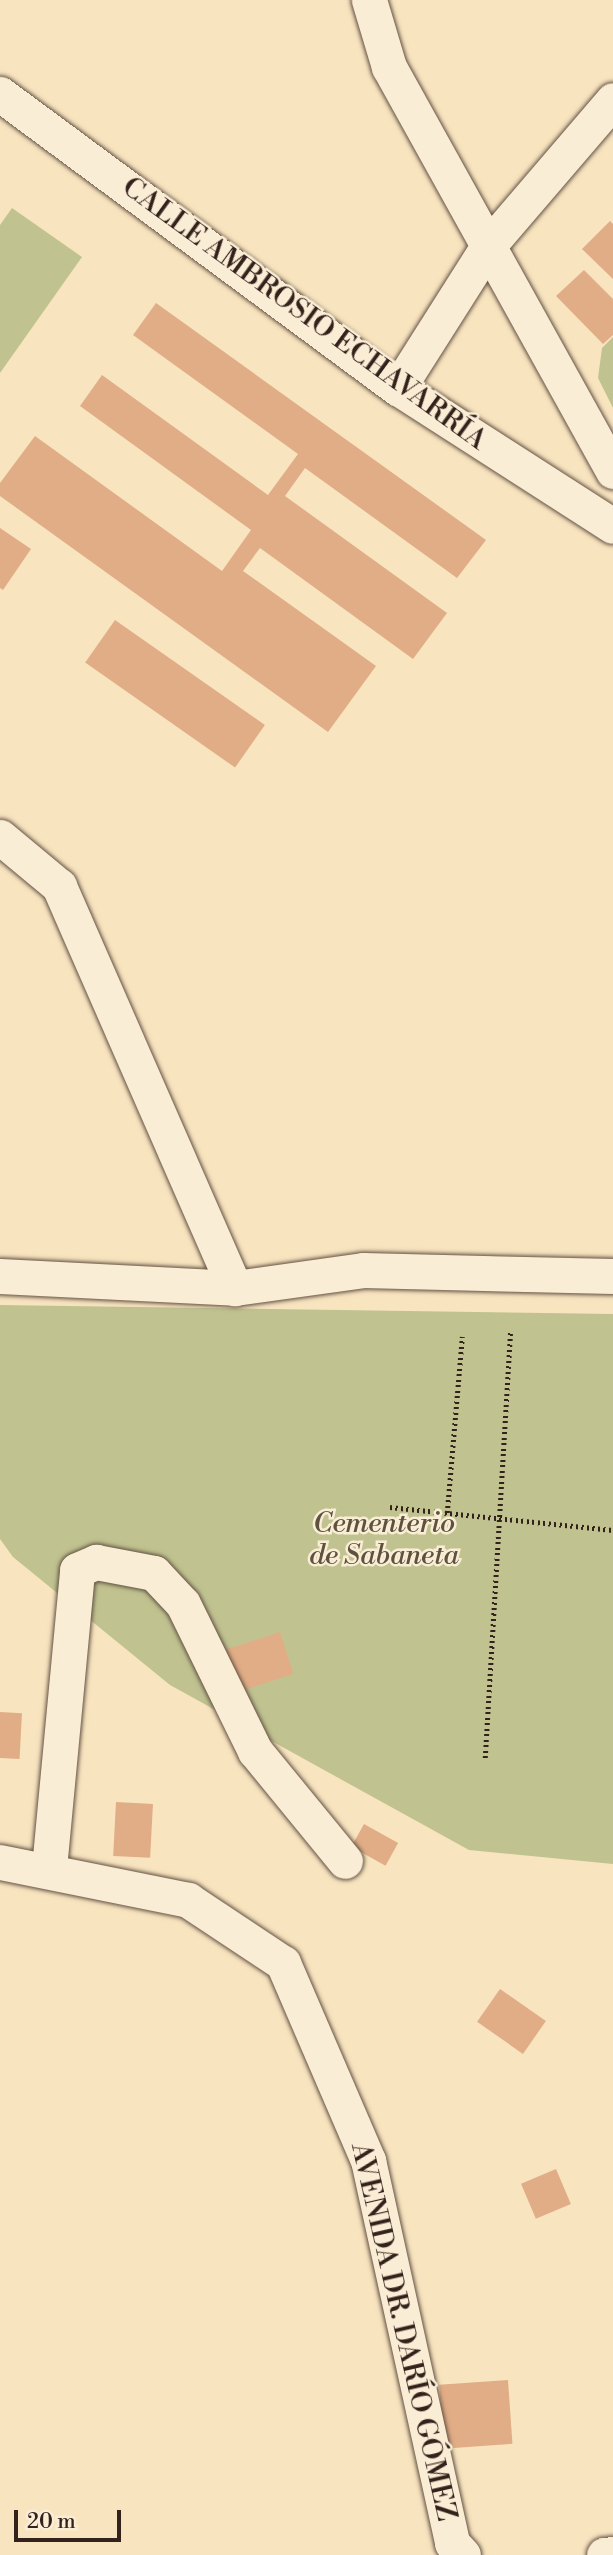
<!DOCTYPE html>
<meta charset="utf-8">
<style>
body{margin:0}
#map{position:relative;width:613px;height:2555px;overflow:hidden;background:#f8e4bf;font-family:"Libre Bodoni",serif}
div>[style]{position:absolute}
.green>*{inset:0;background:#c0c390}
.building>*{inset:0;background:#e1ad87;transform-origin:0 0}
.path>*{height:4.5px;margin-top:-2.25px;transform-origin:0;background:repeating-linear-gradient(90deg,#33211b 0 2px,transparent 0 5.5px)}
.roads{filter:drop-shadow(0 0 2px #645244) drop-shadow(0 0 2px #645244)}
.street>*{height:35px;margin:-17.5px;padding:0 17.5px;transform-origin:17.5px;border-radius:17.5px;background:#faedd5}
span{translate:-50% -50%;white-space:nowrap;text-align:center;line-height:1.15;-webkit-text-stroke:5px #faedd5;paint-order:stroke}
.street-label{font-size:28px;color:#33211b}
.park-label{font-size:28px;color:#5d523e;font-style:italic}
.scale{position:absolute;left:14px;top:2510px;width:107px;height:32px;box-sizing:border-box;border:4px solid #33211b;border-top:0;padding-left:9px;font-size:21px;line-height:24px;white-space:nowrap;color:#33211b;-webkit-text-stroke:5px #faedd5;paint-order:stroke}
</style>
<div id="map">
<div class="green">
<i style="clip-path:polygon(12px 208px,82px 257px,0 373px,0 225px)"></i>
<i style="clip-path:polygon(613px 337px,613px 408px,598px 378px,602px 348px)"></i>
<i style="clip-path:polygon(0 1305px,613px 1314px,613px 1864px,469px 1850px,170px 1685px,13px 1557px,0 1539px)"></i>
</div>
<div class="building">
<i style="clip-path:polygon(610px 221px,613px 224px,613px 279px,582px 249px)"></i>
<i style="clip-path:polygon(584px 270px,613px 299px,613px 335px,603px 344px,556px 296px)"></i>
<i style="clip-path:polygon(156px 303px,486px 540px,457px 578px,305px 468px,285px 496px,447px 613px,413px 659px,260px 548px,243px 571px,376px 666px,328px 732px,0 496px,0 483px,35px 436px,222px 571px,251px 530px,80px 406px,102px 375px,268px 495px,298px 454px,133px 335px)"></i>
<i style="clip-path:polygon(0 528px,31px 549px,3px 590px,0 588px)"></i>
<i style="left:115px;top:620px;width:183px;height:52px;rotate:35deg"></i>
<i style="left:280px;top:1632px;width:44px;height:60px;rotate:72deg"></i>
<i style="left:0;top:1712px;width:22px;height:46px;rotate:3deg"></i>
<i style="left:116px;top:1802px;width:37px;height:54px;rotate:3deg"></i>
<i style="left:364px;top:1824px;width:39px;height:26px;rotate:29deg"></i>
<i style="left:500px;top:1989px;width:56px;height:40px;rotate:35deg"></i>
<i style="left:556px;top:2169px;width:38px;height:38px;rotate:67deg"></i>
<i style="left:508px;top:2380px;width:64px;height:69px;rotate:86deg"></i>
</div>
<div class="path">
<i style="left:390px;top:1507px;width:224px;rotate:5.9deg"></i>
<i style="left:447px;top:1513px;width:177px;rotate:-85.1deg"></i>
<i style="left:485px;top:1758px;width:426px;rotate:-86.6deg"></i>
</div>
<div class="roads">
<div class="street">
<i style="left:369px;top:0;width:70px;rotate:73.4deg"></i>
<i style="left:389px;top:67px;width:462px;rotate:61deg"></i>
<i style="left:0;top:94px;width:495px;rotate:36.5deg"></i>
<i style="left:398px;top:388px;width:255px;rotate:32.7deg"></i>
<i style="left:398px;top:388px;width:168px;rotate:-57.6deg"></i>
<i style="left:488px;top:246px;width:192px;rotate:-49.4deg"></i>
<i style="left:0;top:837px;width:77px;rotate:39.7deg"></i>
<i style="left:59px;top:886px;width:439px;rotate:66.4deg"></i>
<i style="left:0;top:1276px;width:235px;rotate:2.9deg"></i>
<i style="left:235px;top:1288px;width:129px;rotate:-8deg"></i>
<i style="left:363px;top:1270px;width:250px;rotate:1.4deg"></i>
<i style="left:0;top:1862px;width:192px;rotate:11.4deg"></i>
<i style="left:188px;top:1900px;width:114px;rotate:33.6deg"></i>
<i style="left:283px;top:1963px;width:215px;rotate:66.7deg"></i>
<i style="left:368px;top:2160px;width:392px;rotate:77.6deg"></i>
<i style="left:452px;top:2543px;width:16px;rotate:47deg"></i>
<i style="left:49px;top:1868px;width:299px;rotate:-84.6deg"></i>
<i style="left:77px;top:1570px;width:21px;rotate:-23deg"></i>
<i style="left:96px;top:1562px;width:59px;rotate:10.7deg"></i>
<i style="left:154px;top:1573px;width:42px;rotate:46.9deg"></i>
<i style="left:183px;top:1604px;width:164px;rotate:63.9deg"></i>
<i style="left:255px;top:1751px;width:142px;rotate:50.7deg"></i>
<i style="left:604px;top:2555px;width:9px;rotate:-6deg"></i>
</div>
</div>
<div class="street-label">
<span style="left:304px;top:314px;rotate:36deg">CALLE AMBROSIO ECHAVARRÍA</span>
<span style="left:403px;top:2332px;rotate:77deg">AVENIDA DR. DARÍO GÓMEZ</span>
</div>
<div class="park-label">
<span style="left:384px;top:1540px">Cementerio<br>de Sabaneta</span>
</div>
<div class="scale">20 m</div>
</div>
